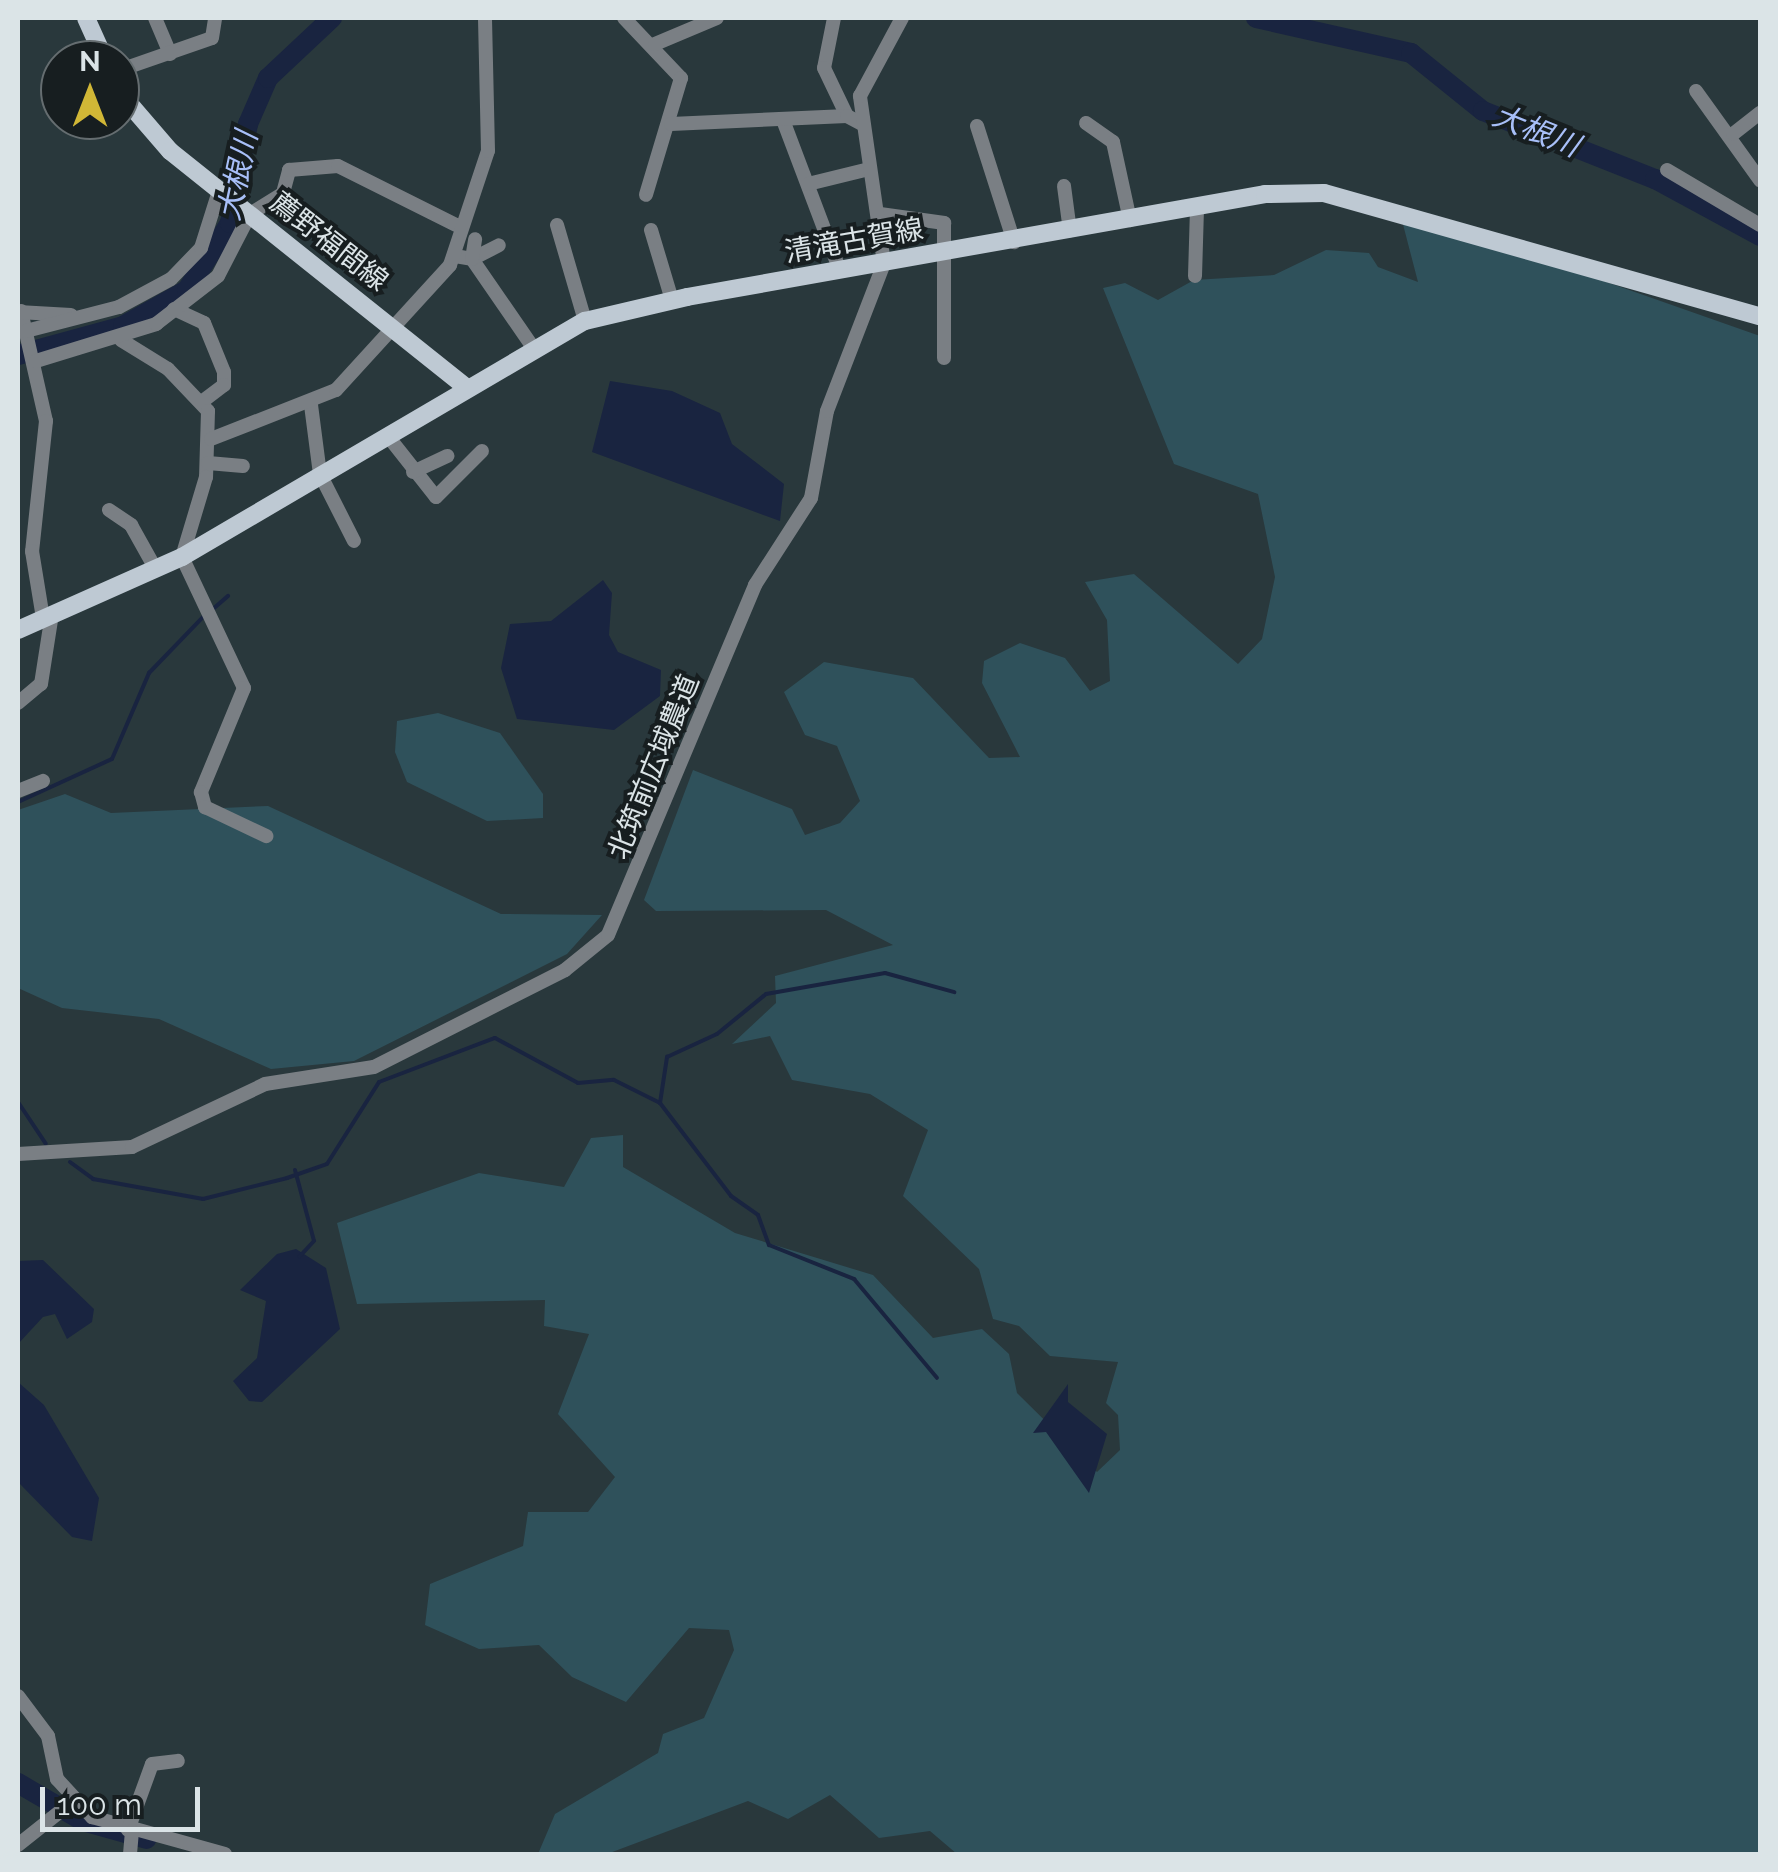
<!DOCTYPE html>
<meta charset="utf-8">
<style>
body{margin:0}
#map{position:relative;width:1778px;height:1872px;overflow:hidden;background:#29383c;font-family:Raleway,"Noto Sans JP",sans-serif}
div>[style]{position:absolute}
.green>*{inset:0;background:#2f515b}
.water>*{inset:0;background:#192440}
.stream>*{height:4px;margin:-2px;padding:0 2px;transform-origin:2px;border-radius:2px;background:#192440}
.river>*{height:20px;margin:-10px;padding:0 10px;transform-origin:10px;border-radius:10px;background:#192440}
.minor>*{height:14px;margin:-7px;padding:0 7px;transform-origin:7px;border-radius:7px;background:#7a7f84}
.major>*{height:18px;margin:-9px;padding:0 9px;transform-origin:9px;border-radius:9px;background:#bec9d3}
span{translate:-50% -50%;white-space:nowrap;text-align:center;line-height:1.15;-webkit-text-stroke:8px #171e20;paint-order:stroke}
.street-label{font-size:28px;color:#dbe4e7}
.water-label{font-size:30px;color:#a8bff8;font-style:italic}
.frame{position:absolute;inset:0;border:20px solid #dbe4e7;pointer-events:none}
.north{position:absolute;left:40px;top:40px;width:100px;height:100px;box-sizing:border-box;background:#171e20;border:2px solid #656d70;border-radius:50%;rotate:0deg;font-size:28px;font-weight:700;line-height:40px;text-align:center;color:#dbe4e7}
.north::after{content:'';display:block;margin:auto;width:35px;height:45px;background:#d1b736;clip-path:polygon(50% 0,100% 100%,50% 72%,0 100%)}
.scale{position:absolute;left:40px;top:1787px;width:160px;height:45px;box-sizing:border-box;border:5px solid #dbe4e7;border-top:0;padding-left:12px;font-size:30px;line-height:35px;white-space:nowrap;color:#dbe4e7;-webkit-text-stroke:8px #171e20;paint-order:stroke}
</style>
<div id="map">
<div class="green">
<i style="clip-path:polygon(1399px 209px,1760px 336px,1760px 1854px,957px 1854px,930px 1831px,879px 1838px,830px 1795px,788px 1819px,748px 1801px,607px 1854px,538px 1854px,555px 1814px,658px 1753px,663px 1734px,704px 1718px,734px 1650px,729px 1630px,689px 1628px,626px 1702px,572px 1677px,539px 1645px,479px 1649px,425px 1625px,430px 1584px,523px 1546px,528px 1512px,588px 1512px,615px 1477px,558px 1414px,589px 1334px,544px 1326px,545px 1300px,357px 1304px,337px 1223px,479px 1173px,564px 1187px,591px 1138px,623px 1135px,623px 1167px,735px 1233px,873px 1275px,933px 1338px,982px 1329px,1009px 1354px,1017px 1393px,1097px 1472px,1120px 1450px,1118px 1415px,1106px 1403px,1118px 1362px,1050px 1356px,1019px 1326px,993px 1319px,979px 1269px,903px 1196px,928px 1130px,870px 1094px,792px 1080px,770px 1036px,732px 1044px,776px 1003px,775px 976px,893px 945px,826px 910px,656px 911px,644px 900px,693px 770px,792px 809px,805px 835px,840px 823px,860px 801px,837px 746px,805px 735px,784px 692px,824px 662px,913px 678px,989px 758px,1020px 757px,982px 683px,984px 661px,1020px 643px,1065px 658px,1090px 691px,1110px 681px,1107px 620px,1085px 582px,1134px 574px,1238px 664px,1262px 639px,1275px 577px,1258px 494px,1174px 464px,1103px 288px,1125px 283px,1158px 300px,1194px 280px,1274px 275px,1326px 250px,1369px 253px,1378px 267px,1418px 282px)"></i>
<i style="clip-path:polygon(438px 713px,500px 733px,543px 794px,543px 818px,487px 821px,407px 782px,395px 752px,397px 721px)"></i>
<i style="clip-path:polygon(65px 794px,111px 813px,268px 806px,501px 914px,602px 915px,567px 954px,354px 1061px,271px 1069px,159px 1019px,62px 1008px,18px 988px,18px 810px)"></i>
</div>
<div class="water">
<i style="clip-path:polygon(610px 381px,672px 391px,720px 413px,732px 444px,784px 484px,780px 521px,592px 452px)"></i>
<i style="clip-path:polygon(603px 580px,612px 593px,609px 635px,618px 652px,661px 670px,660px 696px,614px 730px,517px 719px,501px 668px,510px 624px,551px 621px)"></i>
<i style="clip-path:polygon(296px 1249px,326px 1268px,340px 1329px,262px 1402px,249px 1401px,233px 1381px,257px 1358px,266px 1301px,240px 1290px,277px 1254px)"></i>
<i style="clip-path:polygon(43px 1260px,94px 1309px,92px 1322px,67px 1339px,55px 1314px,43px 1317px,18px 1344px,18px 1261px)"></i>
<i style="clip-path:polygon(18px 1382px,44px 1405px,99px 1498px,92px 1541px,72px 1537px,18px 1482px)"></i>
<i style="clip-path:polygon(1068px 1384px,1068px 1402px,1107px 1434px,1089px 1493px,1046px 1432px,1033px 1433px)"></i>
</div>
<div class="stream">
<i style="left:213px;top:609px;width:20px;rotate:-41deg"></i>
<i style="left:18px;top:802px;width:103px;rotate:-24.6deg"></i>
<i style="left:112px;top:759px;width:94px;rotate:-66.7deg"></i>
<i style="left:149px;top:673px;width:81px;rotate:-46deg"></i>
<i style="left:18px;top:1102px;width:50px;rotate:56.3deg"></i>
<i style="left:660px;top:1103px;width:47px;rotate:-81.3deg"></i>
<i style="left:667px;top:1057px;width:55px;rotate:-24.7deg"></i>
<i style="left:717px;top:1034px;width:63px;rotate:-39.2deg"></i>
<i style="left:766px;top:994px;width:121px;rotate:-10deg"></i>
<i style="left:885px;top:973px;width:72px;rotate:15.4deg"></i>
<i style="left:70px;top:1162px;width:29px;rotate:36deg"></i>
<i style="left:93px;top:1179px;width:112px;rotate:10.3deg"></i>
<i style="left:203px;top:1199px;width:87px;rotate:-14deg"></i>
<i style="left:287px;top:1178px;width:42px;rotate:-19.3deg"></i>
<i style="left:327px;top:1164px;width:97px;rotate:-57.6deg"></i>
<i style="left:379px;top:1082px;width:124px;rotate:-20.8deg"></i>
<i style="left:495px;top:1038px;width:94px;rotate:28.5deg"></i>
<i style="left:578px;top:1083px;width:36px;rotate:-5deg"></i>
<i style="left:614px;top:1080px;width:51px;rotate:26.6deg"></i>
<i style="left:660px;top:1103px;width:117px;rotate:52.6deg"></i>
<i style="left:731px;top:1196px;width:33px;rotate:35deg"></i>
<i style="left:758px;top:1215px;width:32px;rotate:70deg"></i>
<i style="left:769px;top:1245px;width:92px;rotate:21.8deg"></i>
<i style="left:854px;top:1279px;width:129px;rotate:50deg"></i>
<i style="left:295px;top:1170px;width:73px;rotate:75deg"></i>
<i style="left:314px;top:1241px;width:21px;rotate:133deg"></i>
</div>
<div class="river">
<i style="left:1256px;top:18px;width:159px;rotate:12.7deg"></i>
<i style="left:1411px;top:53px;width:92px;rotate:38.9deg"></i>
<i style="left:1483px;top:111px;width:185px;rotate:21.6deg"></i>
<i style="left:1655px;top:179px;width:119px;rotate:28.5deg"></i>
<i style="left:18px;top:355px;width:109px;rotate:-15.4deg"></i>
<i style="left:123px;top:326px;width:73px;rotate:-29.4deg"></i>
<i style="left:187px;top:290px;width:80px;rotate:-57.3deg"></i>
<i style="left:230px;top:223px;width:101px;rotate:-79.7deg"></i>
<i style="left:248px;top:124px;width:50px;rotate:-66.5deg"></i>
<i style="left:268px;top:78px;width:88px;rotate:-43.2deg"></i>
<i style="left:18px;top:1783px;width:75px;rotate:30.3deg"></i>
<i style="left:83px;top:1821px;width:66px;rotate:15.7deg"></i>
</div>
<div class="minor">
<i style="left:155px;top:18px;width:39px;rotate:67deg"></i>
<i style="left:624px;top:18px;width:83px;rotate:46.5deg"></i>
<i style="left:681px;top:78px;width:122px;rotate:106.7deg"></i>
<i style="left:834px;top:18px;width:51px;rotate:101.3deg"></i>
<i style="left:824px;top:68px;width:53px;rotate:64.4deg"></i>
<i style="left:655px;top:44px;width:67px;rotate:-22.8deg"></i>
<i style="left:120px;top:70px;width:97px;rotate:-19.2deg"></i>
<i style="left:212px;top:38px;width:20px;rotate:-81deg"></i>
<i style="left:1696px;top:91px;width:110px;rotate:54.3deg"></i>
<i style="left:783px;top:120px;width:161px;rotate:69.3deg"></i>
<i style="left:1086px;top:123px;width:33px;rotate:35deg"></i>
<i style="left:1113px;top:142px;width:80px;rotate:77.7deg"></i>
<i style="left:671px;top:124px;width:176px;rotate:-2.6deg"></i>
<i style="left:847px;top:116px;width:15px;rotate:28deg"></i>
<i style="left:977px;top:126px;width:122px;rotate:72.3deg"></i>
<i style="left:1733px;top:134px;width:34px;rotate:-38deg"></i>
<i style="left:1667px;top:170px;width:108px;rotate:30.6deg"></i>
<i style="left:808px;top:184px;width:63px;rotate:-13.8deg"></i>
<i style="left:1064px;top:186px;width:45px;rotate:82.4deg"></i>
<i style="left:880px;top:214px;width:65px;rotate:8deg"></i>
<i style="left:944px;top:223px;width:135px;rotate:90deg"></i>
<i style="left:557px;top:225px;width:100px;rotate:73.7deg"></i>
<i style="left:651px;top:230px;width:73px;rotate:73.3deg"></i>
<i style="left:455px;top:256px;width:17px;rotate:10deg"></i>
<i style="left:472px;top:259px;width:109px;rotate:55.4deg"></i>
<i style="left:472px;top:259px;width:30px;rotate:-27deg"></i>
<i style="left:472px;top:259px;width:20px;rotate:-81deg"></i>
<i style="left:1195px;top:276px;width:68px;rotate:-88.3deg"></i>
<i style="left:174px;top:309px;width:33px;rotate:25deg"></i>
<i style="left:204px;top:323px;width:53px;rotate:67.8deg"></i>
<i style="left:224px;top:372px;width:13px;rotate:90deg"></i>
<i style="left:224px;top:385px;width:25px;rotate:143deg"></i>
<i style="left:21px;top:311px;width:113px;rotate:77.2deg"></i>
<i style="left:46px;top:421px;width:131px;rotate:96.1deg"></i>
<i style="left:32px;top:551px;width:68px;rotate:80.7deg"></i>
<i style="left:18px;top:312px;width:53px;rotate:3.2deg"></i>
<i style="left:26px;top:331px;width:96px;rotate:-14.5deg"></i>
<i style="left:119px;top:307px;width:59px;rotate:-28.3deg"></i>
<i style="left:171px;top:279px;width:43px;rotate:-45.9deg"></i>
<i style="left:201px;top:248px;width:60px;rotate:-72.5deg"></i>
<i style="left:121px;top:340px;width:55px;rotate:31.7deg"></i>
<i style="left:168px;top:369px;width:58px;rotate:46.4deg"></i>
<i style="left:208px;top:411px;width:66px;rotate:91.7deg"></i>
<i style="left:206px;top:477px;width:84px;rotate:106.7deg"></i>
<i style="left:182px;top:557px;width:145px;rotate:64.7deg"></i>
<i style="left:244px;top:688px;width:113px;rotate:112.5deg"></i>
<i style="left:201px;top:792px;width:16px;rotate:75deg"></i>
<i style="left:205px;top:807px;width:68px;rotate:25.4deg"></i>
<i style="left:36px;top:361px;width:126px;rotate:-17.1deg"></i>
<i style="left:156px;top:324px;width:78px;rotate:-37.7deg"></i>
<i style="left:218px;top:276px;width:70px;rotate:-62.7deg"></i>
<i style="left:250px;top:214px;width:39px;rotate:-32deg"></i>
<i style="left:283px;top:193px;width:24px;rotate:-75deg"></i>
<i style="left:289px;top:170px;width:49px;rotate:-4.7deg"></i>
<i style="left:338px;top:166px;width:132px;rotate:26.6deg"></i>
<i style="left:311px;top:405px;width:70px;rotate:82.6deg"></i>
<i style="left:320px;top:474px;width:75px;rotate:63.1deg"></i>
<i style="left:387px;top:435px;width:79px;rotate:51.7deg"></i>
<i style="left:436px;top:497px;width:65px;rotate:-45deg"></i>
<i style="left:211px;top:439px;width:134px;rotate:-21.4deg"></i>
<i style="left:336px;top:390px;width:169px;rotate:-47.6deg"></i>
<i style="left:450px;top:265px;width:120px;rotate:-71.6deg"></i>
<i style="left:488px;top:151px;width:133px;rotate:-91.3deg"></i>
<i style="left:208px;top:463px;width:35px;rotate:5deg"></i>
<i style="left:413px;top:472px;width:38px;rotate:-25deg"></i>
<i style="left:109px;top:510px;width:27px;rotate:34deg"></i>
<i style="left:131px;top:525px;width:49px;rotate:60.8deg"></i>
<i style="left:18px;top:703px;width:30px;rotate:-40deg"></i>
<i style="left:41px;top:684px;width:71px;rotate:-81.1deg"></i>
<i style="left:18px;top:791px;width:27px;rotate:-22deg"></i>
<i style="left:18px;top:1154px;width:114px;rotate:-3.5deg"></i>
<i style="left:132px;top:1147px;width:147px;rotate:-25.3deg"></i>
<i style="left:265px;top:1084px;width:110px;rotate:-8.9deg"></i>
<i style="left:374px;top:1067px;width:214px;rotate:-26.9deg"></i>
<i style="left:565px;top:970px;width:55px;rotate:-39.1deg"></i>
<i style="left:608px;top:935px;width:380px;rotate:-67.2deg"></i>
<i style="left:755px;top:585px;width:103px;rotate:-57.2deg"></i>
<i style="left:811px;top:498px;width:88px;rotate:-79.6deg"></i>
<i style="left:827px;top:411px;width:159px;rotate:-68.9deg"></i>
<i style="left:884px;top:263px;width:169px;rotate:-98.2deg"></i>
<i style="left:860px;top:96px;width:89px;rotate:-61.7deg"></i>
<i style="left:18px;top:1696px;width:50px;rotate:53.1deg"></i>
<i style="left:48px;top:1736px;width:44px;rotate:78.2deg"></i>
<i style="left:57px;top:1779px;width:52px;rotate:47.4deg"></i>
<i style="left:92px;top:1817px;width:138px;rotate:15.5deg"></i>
<i style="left:128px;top:1830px;width:70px;rotate:-70deg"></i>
<i style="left:152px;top:1764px;width:26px;rotate:-7deg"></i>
<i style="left:18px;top:1845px;width:69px;rotate:-38.5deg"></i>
<i style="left:130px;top:1854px;width:23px;rotate:-85deg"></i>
</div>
<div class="major">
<i style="left:86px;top:18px;width:46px;rotate:65.7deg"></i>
<i style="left:120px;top:93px;width:77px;rotate:49.2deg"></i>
<i style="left:170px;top:151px;width:380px;rotate:38.6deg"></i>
<i style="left:18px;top:630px;width:180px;rotate:-24deg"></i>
<i style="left:182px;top:557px;width:467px;rotate:-30.4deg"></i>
<i style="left:585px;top:321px;width:105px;rotate:-13.2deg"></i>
<i style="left:687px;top:297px;width:587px;rotate:-10.1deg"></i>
<i style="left:1265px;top:194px;width:59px;rotate:-1deg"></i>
<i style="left:1324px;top:193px;width:453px;rotate:15.8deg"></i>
</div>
<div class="street-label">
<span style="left:854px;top:241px;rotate:-10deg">清滝古賀線</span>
<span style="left:329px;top:242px;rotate:38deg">薦野福間線</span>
<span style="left:654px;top:767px;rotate:-68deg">北筑前広域農道</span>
</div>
<div class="water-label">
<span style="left:1536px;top:131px;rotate:22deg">大根川</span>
<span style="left:238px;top:176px;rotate:-78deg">大根川</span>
</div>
<div class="frame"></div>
<div class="north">N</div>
<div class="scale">100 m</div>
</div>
